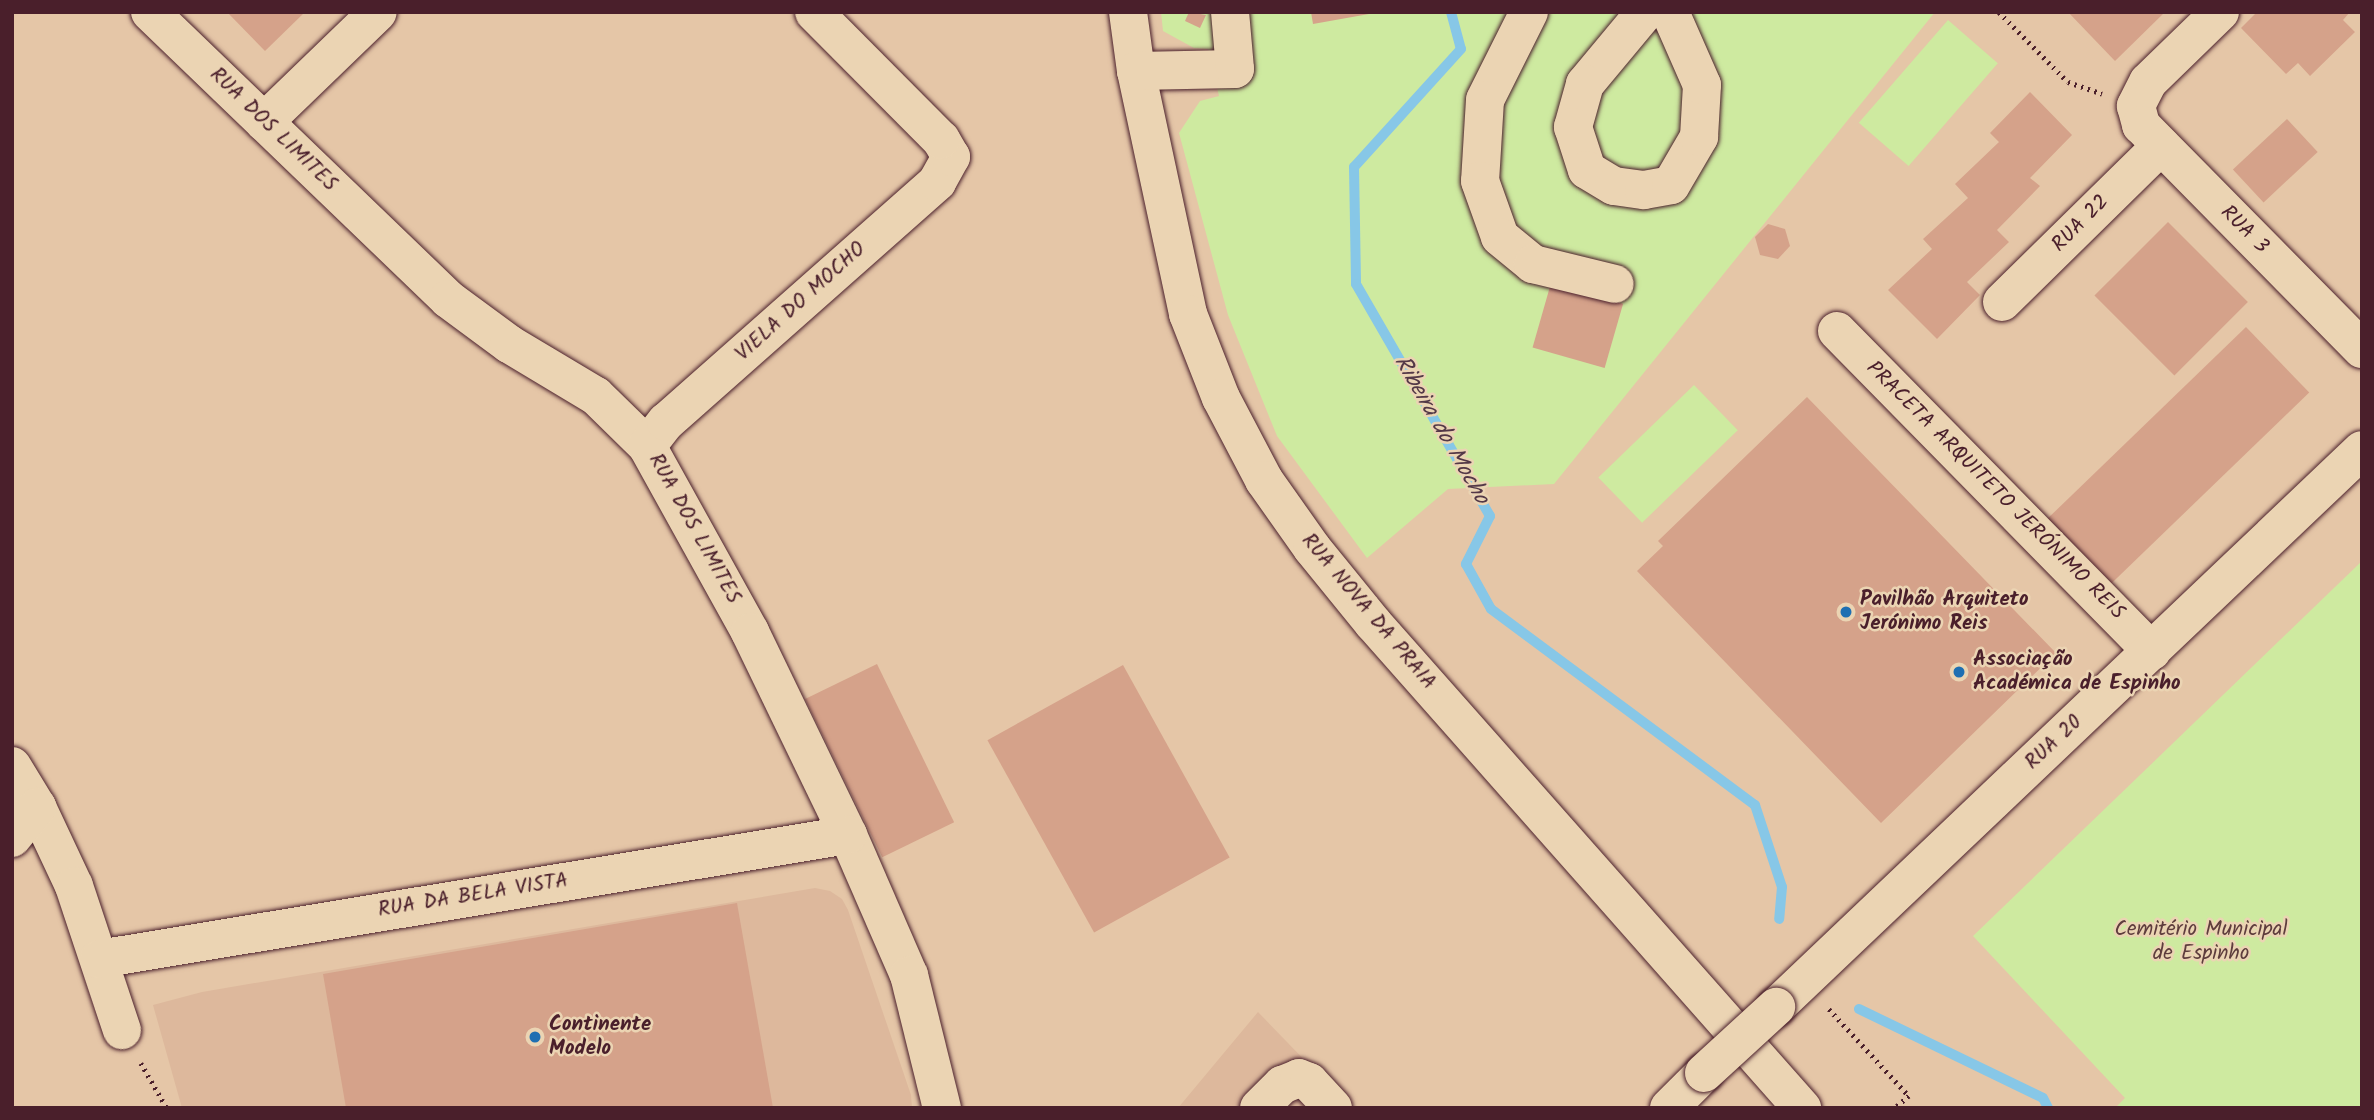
<!DOCTYPE html>
<meta charset="utf-8">
<style>
body{margin:0}
#map{position:relative;width:2374px;height:1120px;overflow:hidden;background:#e5c6a7;font-family:Kalam,sans-serif}
div>[style]{position:absolute}
.built>*{inset:0;background:#ddb89c}
.green>*{inset:0;background:#ceeaa0;transform-origin:0 0}
.stream>*{height:10px;margin:-5px;padding:0 5px;transform-origin:5px;border-radius:5px;background:#87c7e7}
.building>*{inset:0;background:#d5a28a;transform-origin:0 0}
.path>*{height:4.5px;margin-top:-2.25px;transform-origin:0;background:repeating-linear-gradient(90deg,#4a1f2b 0 2px,transparent 0 7px)}
.roads{filter:drop-shadow(0 0 2px #4a1f2b) drop-shadow(0 0 2px #4a1f2b)}
.minor>*{height:38px;margin:-19px;padding:0 19px;transform-origin:19px;border-radius:19px;background:#ebd4b3}
.major>*{height:38px;margin:-19px;padding:0 19px;transform-origin:19px;border-radius:19px;background:#ebd4b3}
.bridges{filter:drop-shadow(0 0 2px #4a1f2b) drop-shadow(0 0 2px #4a1f2b)}
.major-bridge>*{height:38px;margin:-19px;padding:0 19px;transform-origin:19px;border-radius:19px;background:#ebd4b3}
.dots>*{width:19px;height:19px;translate:-50% -50%;box-sizing:border-box;border:4px solid #ebd4b3;border-radius:50%}
span{translate:-50% -50%;white-space:nowrap;text-align:center;line-height:1.15;-webkit-text-stroke:5px #ebd4b3;paint-order:stroke}
.street-label{font-size:21px;color:#4a1f2b}
.poi-label{font-size:21px;color:#4a1f2b;font-weight:700}
.left{translate:0 -50%;text-align:left}
.park-label{font-size:21px;color:#5e3d3d}
.water-label{font-size:23px;color:#533847;font-style:italic}
.frame{position:absolute;inset:0;border:14px solid #4a1f2b;pointer-events:none}
</style>
<div id="map">
<div class="built">
<i style="clip-path:polygon(815px 888px,830px 891px,842px 899px,848px 910px,911px 1095px,912px 1108px,182px 1108px,153px 1005px,202px 992px)"></i>
<i style="clip-path:polygon(1258px 1012px,1351px 1108px,1178px 1108px)"></i>
</div>
<div class="green">
<i style="clip-path:polygon(1161px 12px,1935px 12px,1554px 484px,1448px 489px,1367px 558px,1277px 436px,1228px 315px,1179px 133px,1200px 101px,1219px 96px,1208px 49px,1194px 48px,1163px 31px)"></i>
<i style="left:1948px;top:20px;width:66px;height:136px;rotate:41deg"></i>
<i style="left:1694px;top:385px;width:63px;height:133px;rotate:46deg"></i>
<i style="clip-path:polygon(2362px 561px,2362px 1108px,2115px 1108px,2125px 1098px,1973px 936px)"></i>
</div>
<div class="stream">
<i style="left:1451px;top:12px;width:38px;rotate:75deg"></i>
<i style="left:1461px;top:49px;width:159px;rotate:132.2deg"></i>
<i style="left:1354px;top:167px;width:117px;rotate:89deg"></i>
<i style="left:1356px;top:284px;width:268px;rotate:60deg"></i>
<i style="left:1490px;top:516px;width:54px;rotate:116.6deg"></i>
<i style="left:1466px;top:564px;width:51px;rotate:60.9deg"></i>
<i style="left:1491px;top:609px;width:329px;rotate:36.6deg"></i>
<i style="left:1755px;top:805px;width:86px;rotate:71.8deg"></i>
<i style="left:1782px;top:887px;width:32px;rotate:95deg"></i>
<i style="left:1859px;top:1009px;width:204px;rotate:25.8deg"></i>
<i style="left:2043px;top:1098px;width:11px;rotate:63deg"></i>
</div>
<div class="building">
<i style="clip-path:polygon(227px 12px,305px 12px,265px 51px)"></i>
<i style="clip-path:polygon(1189px 12px,1206px 15px,1200px 28px,1185px 21px)"></i>
<i style="clip-path:polygon(1311px 12px,1369px 12px,1369px 14px,1313px 24px)"></i>
<i style="clip-path:polygon(2068px 12px,2165px 12px,2115px 61px)"></i>
<i style="clip-path:polygon(2257px 12px,2350px 12px,2343px 20px,2355px 32px,2310px 76px,2298px 63px,2286px 74px,2241px 28px)"></i>
<i style="clip-path:polygon(2030px 92px,2072px 135px,2030px 178px,2040px 186px,1997px 230px,2009px 242px,1967px 282px,1980px 295px,1937px 339px,1888px 290px,1932px 249px,1923px 239px,1968px 198px,1955px 184px,1999px 142px,1990px 133px)"></i>
<i style="left:2287px;top:119px;width:45px;height:74px;rotate:47deg"></i>
<i style="left:2168px;top:222px;width:113px;height:104px;rotate:45deg"></i>
<i style="clip-path:polygon(1768px 224px,1785px 229px,1790px 246px,1778px 259px,1760px 255px,1755px 237px)"></i>
<i style="left:1551px;top:283px;width:75px;height:67px;rotate:16deg"></i>
<i style="left:2246px;top:327px;width:91px;height:278px;rotate:46deg"></i>
<i style="clip-path:polygon(1807px 397px,2056px 653px,1881px 823px,1637px 571px,1663px 546px,1658px 541px)"></i>
<i style="left:877px;top:664px;width:176px;height:80px;rotate:64deg"></i>
<i style="left:1123px;top:665px;width:220px;height:155px;rotate:61deg"></i>
<i style="clip-path:polygon(737px 903px,773px 1108px,346px 1108px,323px 974px)"></i>
</div>
<div class="path">
<i style="left:1999px;top:12px;width:98px;rotate:45.4deg"></i>
<i style="left:2068px;top:82px;width:36px;rotate:19deg"></i>
<i style="left:1829px;top:1009px;width:118px;rotate:47.4deg"></i>
<i style="left:1909px;top:1096px;width:18px;rotate:139deg"></i>
<i style="left:141px;top:1063px;width:52px;rotate:60deg"></i>
</div>
<div class="roads">
<div class="minor">
<i style="left:150px;top:12px;width:414px;rotate:43.9deg"></i>
<i style="left:448px;top:299px;width:76px;rotate:36.4deg"></i>
<i style="left:509px;top:344px;width:101px;rotate:30.9deg"></i>
<i style="left:596px;top:396px;width:71px;rotate:44.4deg"></i>
<i style="left:647px;top:446px;width:213px;rotate:61deg"></i>
<i style="left:750px;top:632px;width:225px;rotate:64.2deg"></i>
<i style="left:848px;top:835px;width:153px;rotate:66.5deg"></i>
<i style="left:909px;top:975px;width:137px;rotate:76.1deg"></i>
<i style="left:1128px;top:12px;width:60px;rotate:82.3deg"></i>
<i style="left:1136px;top:71px;width:249px;rotate:77.9deg"></i>
<i style="left:1188px;top:314px;width:90px;rotate:68.6deg"></i>
<i style="left:1221px;top:398px;width:93px;rotate:62.3deg"></i>
<i style="left:1264px;top:480px;width:83px;rotate:54.8deg"></i>
<i style="left:1312px;top:548px;width:97px;rotate:50.9deg"></i>
<i style="left:1373px;top:623px;width:648px;rotate:48.51deg"></i>
<i style="left:1529px;top:12px;width:98px;rotate:116.6deg"></i>
<i style="left:1485px;top:100px;width:81px;rotate:93.5deg"></i>
<i style="left:1480px;top:181px;width:59px;rotate:70.3deg"></i>
<i style="left:1500px;top:237px;width:43px;rotate:39.3deg"></i>
<i style="left:1533px;top:264px;width:84px;rotate:13.7deg"></i>
<i style="left:1645px;top:12px;width:94px;rotate:129.8deg"></i>
<i style="left:1585px;top:84px;width:45px;rotate:105.6deg"></i>
<i style="left:1573px;top:127px;width:45px;rotate:72deg"></i>
<i style="left:1587px;top:170px;width:31px;rotate:31deg"></i>
<i style="left:1614px;top:186px;width:30px;rotate:8deg"></i>
<i style="left:1644px;top:190px;width:27px;rotate:-10deg"></i>
<i style="left:1671px;top:185px;width:56px;rotate:-59.7deg"></i>
<i style="left:1699px;top:137px;width:52px;rotate:-86.7deg"></i>
<i style="left:1702px;top:85px;width:80px;rotate:-113.7deg"></i>
<i style="left:2220px;top:12px;width:100px;rotate:135.8deg"></i>
<i style="left:2148px;top:82px;width:27px;rotate:117deg"></i>
<i style="left:2136px;top:106px;width:20px;rotate:75deg"></i>
<i style="left:2141px;top:125px;width:315px;rotate:45.4deg"></i>
<i style="left:1136px;top:71px;width:99px;rotate:-1.2deg"></i>
<i style="left:1235px;top:69px;width:57px;rotate:-95deg"></i>
<i style="left:264px;top:122px;width:158px;rotate:-44deg"></i>
<i style="left:2002px;top:302px;width:223px;rotate:-44.5deg"></i>
<i style="left:1837px;top:331px;width:449px;rotate:45.5deg"></i>
<i style="left:647px;top:446px;width:31px;rotate:-52deg"></i>
<i style="left:666px;top:422px;width:362px;rotate:-41.5deg"></i>
<i style="left:937px;top:182px;width:29px;rotate:-61deg"></i>
<i style="left:951px;top:157px;width:20px;rotate:-120deg"></i>
<i style="left:941px;top:140px;width:180px;rotate:-134.8deg"></i>
<i style="left:12px;top:766px;width:48px;rotate:58.6deg"></i>
<i style="left:37px;top:807px;width:87px;rotate:64.9deg"></i>
<i style="left:74px;top:886px;width:152px;rotate:71.6deg"></i>
<i style="left:12px;top:838px;width:40px;rotate:-51deg"></i>
<i style="left:99px;top:959px;width:759px;rotate:-9.4deg"></i>
<i style="left:1259px;top:1108px;width:33px;rotate:-45deg"></i>
<i style="left:1282px;top:1085px;width:18px;rotate:-22deg"></i>
<i style="left:1299px;top:1078px;width:11px;rotate:22deg"></i>
<i style="left:1309px;top:1082px;width:35px;rotate:47deg"></i>
</div>
<div class="major">
<i style="left:1776px;top:1007px;width:808px;rotate:-43.55deg"></i>
<i style="left:1669px;top:1108px;width:49px;rotate:-45deg"></i>
</div>
</div>
<div class="bridges">
<div class="major-bridge">
<i style="left:1704px;top:1073px;width:98px;rotate:-42.5deg"></i>
</div>
</div>
<div class="dots">
<i style="left:1846px;top:612px;background:#1f6fb2"></i>
<i style="left:1959px;top:672px;background:#1f6fb2"></i>
<i style="left:535px;top:1037px;background:#1f6fb2"></i>
</div>
<div class="street-label">
<span style="left:273px;top:130px;rotate:44deg">RUA DOS LIMITES</span>
<span style="left:2081px;top:224px;rotate:-45deg">RUA 22</span>
<span style="left:2244px;top:230px;rotate:45deg">RUA 3</span>
<span style="left:801px;top:302px;rotate:-42deg">VIELA DO MOCHO</span>
<span style="left:1995px;top:491px;rotate:45deg">PRACETA ARQUITETO JERÓNIMO REIS</span>
<span style="left:694px;top:529px;rotate:61deg">RUA DOS LIMITES</span>
<span style="left:1368px;top:612px;rotate:50deg">RUA NOVA DA PRAIA</span>
<span style="left:2054px;top:743px;rotate:-43deg">RUA 20</span>
<span style="left:473px;top:896px;rotate:-9deg">RUA DA BELA VISTA</span>
</div>
<div class="poi-label">
<span class="left" style="left:1860px;top:612px">Pavilhão Arquiteto<br>Jerónimo Reis</span>
<span class="left" style="left:1973px;top:672px">Associação<br>Académica de Espinho</span>
<span class="left" style="left:549px;top:1037px">Continente<br>Modelo</span>
</div>
<div class="park-label">
<span style="left:2201px;top:942px">Cemitério Municipal<br>de Espinho</span>
</div>
<div class="water-label">
<span style="left:1441px;top:430px;rotate:60deg">Ribeira do Mocho</span>
</div>
<div class="frame"></div>
</div>
